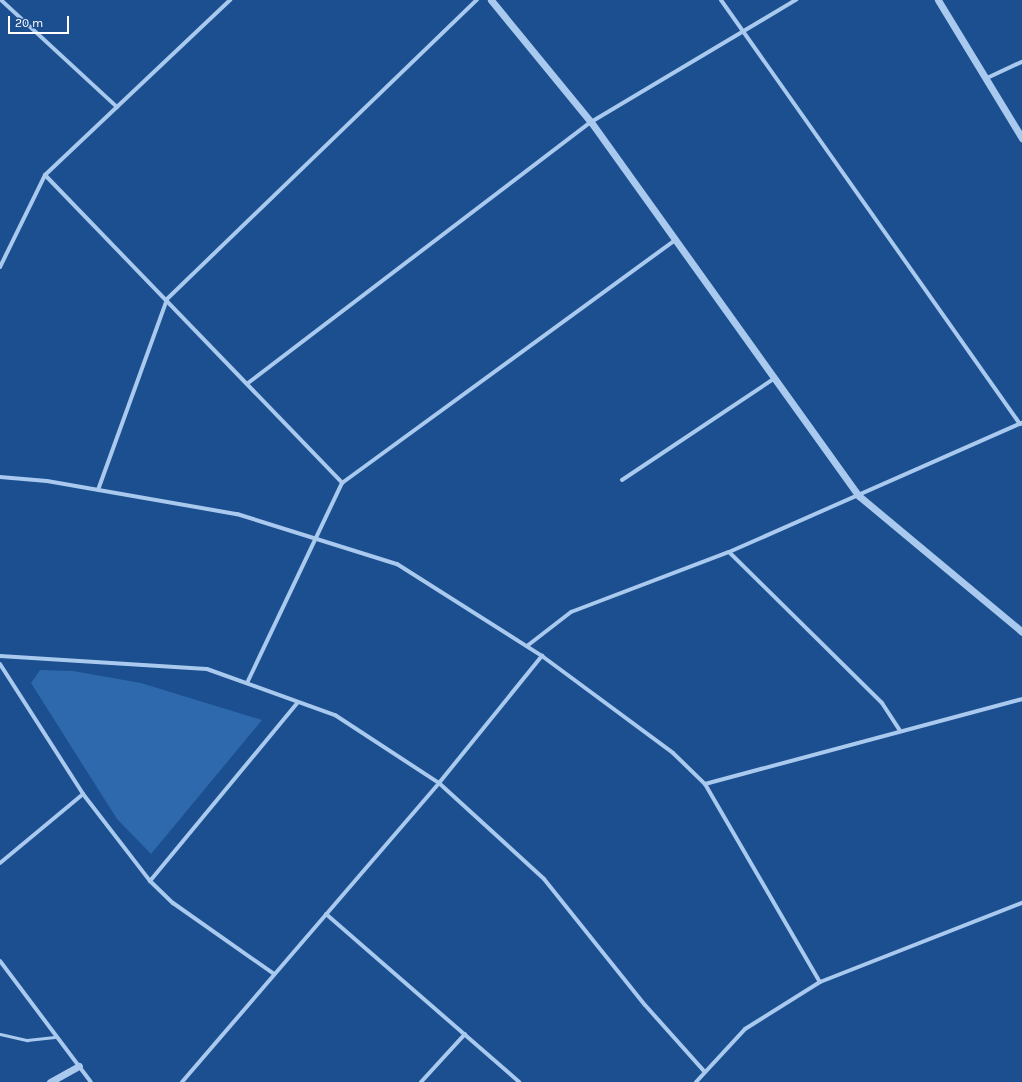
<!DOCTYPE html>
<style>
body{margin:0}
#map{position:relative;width:1022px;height:1082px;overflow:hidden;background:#1b4f8f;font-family:Karla,sans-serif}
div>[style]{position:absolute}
.green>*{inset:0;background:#2e69ad}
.service>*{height:3px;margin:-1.5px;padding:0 1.5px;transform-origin:1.5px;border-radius:1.5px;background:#a9c9ee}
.minor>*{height:4px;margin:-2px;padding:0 2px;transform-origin:2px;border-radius:2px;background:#a9c9ee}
.tertiary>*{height:7px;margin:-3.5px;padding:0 3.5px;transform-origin:3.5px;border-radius:3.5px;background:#a9c9ee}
span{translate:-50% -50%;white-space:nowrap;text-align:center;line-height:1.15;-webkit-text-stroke:3.5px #1b4f8f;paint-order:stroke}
.scale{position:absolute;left:8px;top:16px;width:61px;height:18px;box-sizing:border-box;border:2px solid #fff;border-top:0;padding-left:5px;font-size:12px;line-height:14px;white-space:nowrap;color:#fff;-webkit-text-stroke:3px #1b4f8f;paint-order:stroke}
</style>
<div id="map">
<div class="green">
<i style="clip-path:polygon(40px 670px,73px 671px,141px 683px,262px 720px,151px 854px,117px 819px,31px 683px)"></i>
</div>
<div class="service">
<i style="left:0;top:1034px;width:28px;rotate:13deg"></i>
<i style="left:27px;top:1040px;width:30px;rotate:-6deg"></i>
</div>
<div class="minor">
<i style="left:1px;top:0;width:158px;rotate:42.7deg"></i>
<i style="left:721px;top:0;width:519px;rotate:54.81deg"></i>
<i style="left:987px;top:78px;width:38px;rotate:-25deg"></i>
<i style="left:45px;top:175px;width:428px;rotate:46deg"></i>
<i style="left:0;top:267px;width:102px;rotate:-63.9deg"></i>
<i style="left:45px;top:175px;width:255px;rotate:-43.4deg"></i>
<i style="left:248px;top:383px;width:431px;rotate:-37.3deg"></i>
<i style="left:591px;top:122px;width:239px;rotate:-30.8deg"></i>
<i style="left:0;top:477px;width:47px;rotate:4.9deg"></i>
<i style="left:47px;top:481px;width:193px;rotate:9.9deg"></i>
<i style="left:237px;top:514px;width:168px;rotate:17.4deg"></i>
<i style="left:397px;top:564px;width:172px;rotate:32.4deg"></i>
<i style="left:542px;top:656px;width:163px;rotate:36.5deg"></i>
<i style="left:673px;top:753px;width:45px;rotate:44.1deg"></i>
<i style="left:705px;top:784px;width:328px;rotate:-15deg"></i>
<i style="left:622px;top:480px;width:184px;rotate:-33.7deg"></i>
<i style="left:98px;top:490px;width:203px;rotate:-70.1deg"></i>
<i style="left:167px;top:299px;width:431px;rotate:-44deg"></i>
<i style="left:729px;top:552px;width:215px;rotate:44.6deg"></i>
<i style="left:882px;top:703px;width:33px;rotate:57deg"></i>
<i style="left:527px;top:646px;width:56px;rotate:-37.7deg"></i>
<i style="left:571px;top:612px;width:169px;rotate:-20.8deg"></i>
<i style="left:729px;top:552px;width:320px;rotate:-23.8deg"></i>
<i style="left:0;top:656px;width:207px;rotate:3.6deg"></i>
<i style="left:207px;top:669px;width:136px;rotate:19.8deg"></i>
<i style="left:335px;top:715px;width:124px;rotate:33.2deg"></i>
<i style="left:439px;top:783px;width:142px;rotate:42.4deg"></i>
<i style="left:544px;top:879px;width:161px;rotate:51.3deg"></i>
<i style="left:645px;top:1005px;width:89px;rotate:48.2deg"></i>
<i style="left:0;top:664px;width:154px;rotate:57.4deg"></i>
<i style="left:83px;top:794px;width:110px;rotate:52.4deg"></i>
<i style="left:150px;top:881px;width:32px;rotate:44deg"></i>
<i style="left:173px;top:903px;width:123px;rotate:35.1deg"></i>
<i style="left:247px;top:683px;width:221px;rotate:-64.6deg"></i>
<i style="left:342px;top:483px;width:414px;rotate:-36.1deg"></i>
<i style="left:705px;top:784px;width:229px;rotate:59.9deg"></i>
<i style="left:0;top:863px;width:108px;rotate:-39.7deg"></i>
<i style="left:150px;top:881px;width:232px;rotate:-50.4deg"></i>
<i style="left:326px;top:914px;width:256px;rotate:41deg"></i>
<i style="left:0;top:961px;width:151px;rotate:53.1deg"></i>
<i style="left:182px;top:1082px;width:394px;rotate:-49.3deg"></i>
<i style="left:439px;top:783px;width:164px;rotate:-51deg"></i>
<i style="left:421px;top:1082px;width:65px;rotate:-47.5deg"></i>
<i style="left:696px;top:1082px;width:72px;rotate:-47.2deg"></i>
<i style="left:745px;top:1029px;width:89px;rotate:-32.1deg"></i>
<i style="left:820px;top:982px;width:217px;rotate:-21.4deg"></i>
</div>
<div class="tertiary">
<i style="left:491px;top:0;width:158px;rotate:50.7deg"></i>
<i style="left:591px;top:122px;width:460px;rotate:54.4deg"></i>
<i style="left:859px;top:496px;width:212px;rotate:39.8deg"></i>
<i style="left:938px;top:0;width:162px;rotate:58.7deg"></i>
<i style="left:50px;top:1082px;width:33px;rotate:-29deg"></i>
</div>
<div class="scale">20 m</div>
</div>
